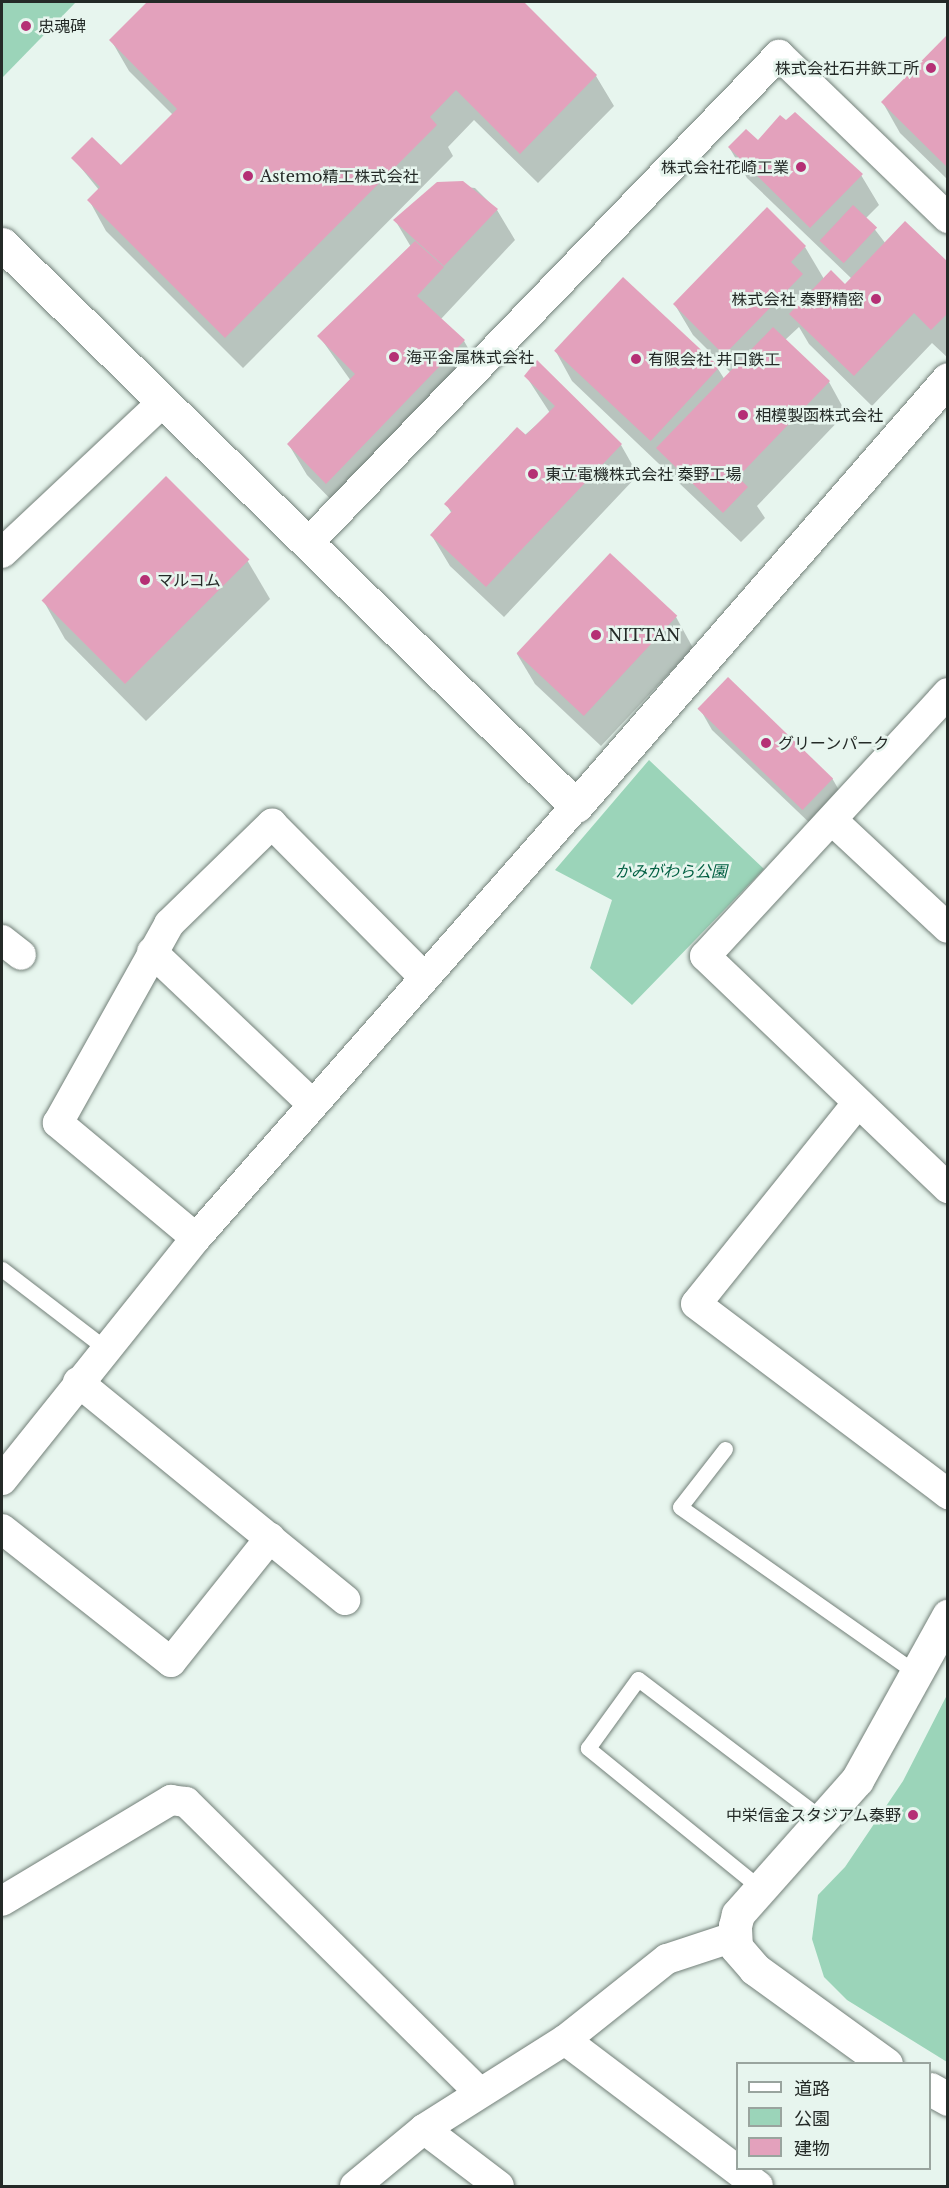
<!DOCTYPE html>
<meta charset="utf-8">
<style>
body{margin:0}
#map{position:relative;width:949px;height:2188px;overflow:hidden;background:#e7f5ee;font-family:"Libre Baskerville","Noto Sans JP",serif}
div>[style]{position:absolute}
.green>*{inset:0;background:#9bd4b9}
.shadow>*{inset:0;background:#0003}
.building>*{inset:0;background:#e3a1bc;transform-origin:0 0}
.roads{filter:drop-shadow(0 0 2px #738079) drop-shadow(0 0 2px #738079)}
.service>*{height:15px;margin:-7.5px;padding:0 7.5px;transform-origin:7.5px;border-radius:7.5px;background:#fff}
.minor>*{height:30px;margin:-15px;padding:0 15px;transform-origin:15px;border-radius:15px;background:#fff}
.tertiary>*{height:33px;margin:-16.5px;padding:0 16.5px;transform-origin:16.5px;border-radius:16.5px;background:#fff}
.dots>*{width:16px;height:16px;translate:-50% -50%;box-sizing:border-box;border:3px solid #e7f5ee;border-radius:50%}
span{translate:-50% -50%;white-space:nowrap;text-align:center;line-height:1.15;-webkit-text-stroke:5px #e7f5ee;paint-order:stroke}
.poi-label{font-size:16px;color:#242a27}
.left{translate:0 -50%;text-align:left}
.right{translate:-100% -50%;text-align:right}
.park-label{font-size:16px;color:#005f42;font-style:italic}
.frame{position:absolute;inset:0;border:3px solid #242a27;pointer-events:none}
.legend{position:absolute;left:736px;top:2062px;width:195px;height:108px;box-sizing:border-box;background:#e7f5ee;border:2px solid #99a49e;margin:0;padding:8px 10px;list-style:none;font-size:18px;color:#242a27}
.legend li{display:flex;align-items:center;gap:12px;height:30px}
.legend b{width:30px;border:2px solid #99a49e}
</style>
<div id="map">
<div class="green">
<i style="clip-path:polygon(2px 2px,76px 2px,2px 78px)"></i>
<i style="clip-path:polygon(649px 760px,764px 869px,632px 1005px,590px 968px,612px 900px,555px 870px)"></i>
<i style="clip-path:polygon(947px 1695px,947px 2062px,847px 2000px,824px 1977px,812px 1939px,818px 1895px,845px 1867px,903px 1781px)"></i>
</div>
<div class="shadow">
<i style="clip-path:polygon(149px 2px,520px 2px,596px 76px,614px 106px,538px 183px,474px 120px,448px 147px,453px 156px,243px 368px,106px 231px,89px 200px,99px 190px,73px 158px,120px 166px,173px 115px,129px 71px,111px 40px)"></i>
<i style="clip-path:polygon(948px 36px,948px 180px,900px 133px,883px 103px)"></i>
<i style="clip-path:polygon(758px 142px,861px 175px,879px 205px,866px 218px,886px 244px,948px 264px,948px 358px,932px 343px,872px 406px,809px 344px,799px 327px,785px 340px,829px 382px,846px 413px,757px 506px,765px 518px,741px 542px,572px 381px,555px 350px,718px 369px,725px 380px,731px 373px,693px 335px,675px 305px,805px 247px,824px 279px,845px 286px,852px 279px,747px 178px,729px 147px)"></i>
<i style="clip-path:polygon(437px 184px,475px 188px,497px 210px,515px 240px,441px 319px,464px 341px,482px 372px,344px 513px,307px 475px,289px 445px,351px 381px,319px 336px,411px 247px,395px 220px)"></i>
<i style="clip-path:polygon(526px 376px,621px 445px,638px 475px,504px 617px,450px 566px,432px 536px,452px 514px,446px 504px,550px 413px)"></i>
<i style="clip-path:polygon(610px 555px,676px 617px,693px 648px,601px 746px,535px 684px,517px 654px)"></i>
<i style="clip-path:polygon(247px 560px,270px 599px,146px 721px,65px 639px,43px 600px)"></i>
<i style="clip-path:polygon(700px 709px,832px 778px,844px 799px,816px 829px,712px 730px)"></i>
</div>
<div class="building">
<i style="clip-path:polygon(147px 2px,524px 2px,597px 75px,520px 154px,456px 90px,430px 117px,437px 125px,225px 338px,87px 200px,100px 187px,71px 158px,92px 137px,121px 165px,177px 109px,109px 40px)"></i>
<i style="clip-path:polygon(948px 34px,948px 168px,881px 102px)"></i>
<i style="clip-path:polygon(795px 112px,863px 174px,810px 228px,728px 147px,746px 129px,758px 140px,780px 115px,786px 120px)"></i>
<i style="clip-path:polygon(463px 181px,498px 209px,444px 266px,393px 220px,437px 182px)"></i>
<i style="left:853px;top:205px;width:33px;height:49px;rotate:43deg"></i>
<i style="clip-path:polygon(767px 207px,806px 246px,791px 262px,803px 274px,724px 355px,673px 304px)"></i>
<i style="clip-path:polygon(905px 221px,948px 262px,948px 313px,931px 330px,914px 313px,854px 376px,789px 314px,831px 270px,845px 284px)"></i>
<i style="clip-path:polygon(415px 241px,444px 267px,417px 296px,465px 340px,326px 484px,287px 444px,355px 374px,317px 336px)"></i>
<i style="left:623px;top:277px;width:132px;height:101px;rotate:43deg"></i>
<i style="clip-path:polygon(773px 327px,830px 381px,738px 477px,748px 487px,723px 513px,656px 448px)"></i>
<i style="clip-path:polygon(537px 360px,622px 444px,486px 587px,430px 535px,452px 511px,444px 504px,517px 427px,526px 435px,555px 406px,524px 376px)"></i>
<i style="left:166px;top:476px;width:118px;height:176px;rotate:45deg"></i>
<i style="left:610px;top:553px;width:92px;height:137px;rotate:43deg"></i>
<i style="left:728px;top:677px;width:146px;height:44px;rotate:44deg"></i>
</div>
<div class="roads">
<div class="service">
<i style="left:2px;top:1269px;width:130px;rotate:37.5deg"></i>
<i style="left:725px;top:1449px;width:73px;rotate:127.8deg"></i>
<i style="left:680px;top:1507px;width:292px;rotate:35.1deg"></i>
<i style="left:760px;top:1888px;width:222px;rotate:-140.9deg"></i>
<i style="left:588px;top:1748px;width:85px;rotate:-54.1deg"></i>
<i style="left:638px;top:1679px;width:233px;rotate:37.2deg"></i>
</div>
<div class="minor">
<i style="left:309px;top:542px;width:677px;rotate:-46.02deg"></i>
<i style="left:779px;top:55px;width:235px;rotate:44deg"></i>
<i style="left:2px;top:553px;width:221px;rotate:-43.2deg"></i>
<i style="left:948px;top:693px;width:358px;rotate:132.7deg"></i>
<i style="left:705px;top:956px;width:336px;rotate:43.7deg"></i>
<i style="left:832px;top:820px;width:158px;rotate:43deg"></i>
<i style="left:2px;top:940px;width:24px;rotate:38deg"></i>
<i style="left:152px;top:952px;width:221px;rotate:43.5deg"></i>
<i style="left:856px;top:1105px;width:255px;rotate:128.8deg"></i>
<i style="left:696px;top:1304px;width:316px;rotate:37deg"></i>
<i style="left:196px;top:1238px;width:180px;rotate:-140.2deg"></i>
<i style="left:58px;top:1123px;width:228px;rotate:-60.8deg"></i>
<i style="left:169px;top:924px;width:144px;rotate:-44.2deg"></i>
<i style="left:272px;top:824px;width:213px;rotate:45.2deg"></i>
<i style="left:78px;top:1382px;width:345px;rotate:39.2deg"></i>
<i style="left:2px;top:1480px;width:310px;rotate:-51.3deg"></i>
<i style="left:196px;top:1238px;width:575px;rotate:-48.66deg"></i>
<i style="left:2px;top:1529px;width:215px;rotate:38.2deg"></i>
<i style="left:171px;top:1662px;width:159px;rotate:-51.4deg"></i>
<i style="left:2px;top:1901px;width:197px;rotate:-30.9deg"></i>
<i style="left:171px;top:1800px;width:15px;rotate:8deg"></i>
<i style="left:186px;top:1802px;width:411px;rotate:44.7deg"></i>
<i style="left:565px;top:2040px;width:242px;rotate:37.1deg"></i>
<i style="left:424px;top:2129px;width:94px;rotate:37.2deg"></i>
<i style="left:355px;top:2186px;width:89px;rotate:-39.6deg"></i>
<i style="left:424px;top:2129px;width:167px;rotate:-32.3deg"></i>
<i style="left:565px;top:2040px;width:130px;rotate:-38.5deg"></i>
<i style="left:667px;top:1959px;width:71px;rotate:-18.2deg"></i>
</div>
<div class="tertiary">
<i style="left:2px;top:244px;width:803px;rotate:44.39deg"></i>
<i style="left:576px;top:806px;width:566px;rotate:-48.94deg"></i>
<i style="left:886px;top:2064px;width:162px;rotate:-144.1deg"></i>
<i style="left:755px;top:1969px;width:29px;rotate:-131deg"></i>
<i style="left:736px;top:1947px;width:21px;rotate:-93deg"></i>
<i style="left:735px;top:1926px;width:12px;rotate:-76deg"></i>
<i style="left:738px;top:1914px;width:179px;rotate:-48.4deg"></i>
<i style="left:857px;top:1780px;width:188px;rotate:-61deg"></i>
<i style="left:930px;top:2089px;width:21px;rotate:29deg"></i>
</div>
</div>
<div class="dots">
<i style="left:26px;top:26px;background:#b53075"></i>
<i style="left:931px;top:68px;background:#b53075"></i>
<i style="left:801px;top:167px;background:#b53075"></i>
<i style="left:248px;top:176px;background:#b53075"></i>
<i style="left:876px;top:299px;background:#b53075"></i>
<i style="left:394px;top:357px;background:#b53075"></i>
<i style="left:636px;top:359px;background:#b53075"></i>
<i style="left:743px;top:415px;background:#b53075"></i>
<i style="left:533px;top:474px;background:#b53075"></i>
<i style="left:145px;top:580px;background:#b53075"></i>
<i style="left:596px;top:635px;background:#b53075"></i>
<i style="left:766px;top:743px;background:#b53075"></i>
<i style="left:913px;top:1815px;background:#b53075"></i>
</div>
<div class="poi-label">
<span class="left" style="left:38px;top:26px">忠魂碑</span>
<span class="right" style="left:919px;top:68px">株式会社石井鉄工所</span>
<span class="right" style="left:789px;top:167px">株式会社花崎工業</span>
<span class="left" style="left:260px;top:176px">Astemo精工株式会社</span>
<span class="right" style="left:864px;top:299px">株式会社 秦野精密</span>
<span class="left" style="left:406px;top:357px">海平金属株式会社</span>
<span class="left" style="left:648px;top:359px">有限会社 井口鉄工</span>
<span class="left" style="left:755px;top:415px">相模製函株式会社</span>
<span class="left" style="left:545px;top:474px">東立電機株式会社 秦野工場</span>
<span class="left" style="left:157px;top:580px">マルコム</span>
<span class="left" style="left:608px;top:635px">NITTAN</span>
<span class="left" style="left:778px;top:743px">グリーンパーク</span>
<span class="right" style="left:901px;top:1815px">中栄信金スタジアム秦野</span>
</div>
<div class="park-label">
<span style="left:671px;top:871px">かみがわら公園</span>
</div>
<div class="frame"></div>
<ul class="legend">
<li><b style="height:8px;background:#fff"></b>道路</li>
<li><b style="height:16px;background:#9bd4b9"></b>公園</li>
<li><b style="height:16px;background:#e3a1bc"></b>建物</li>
</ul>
</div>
